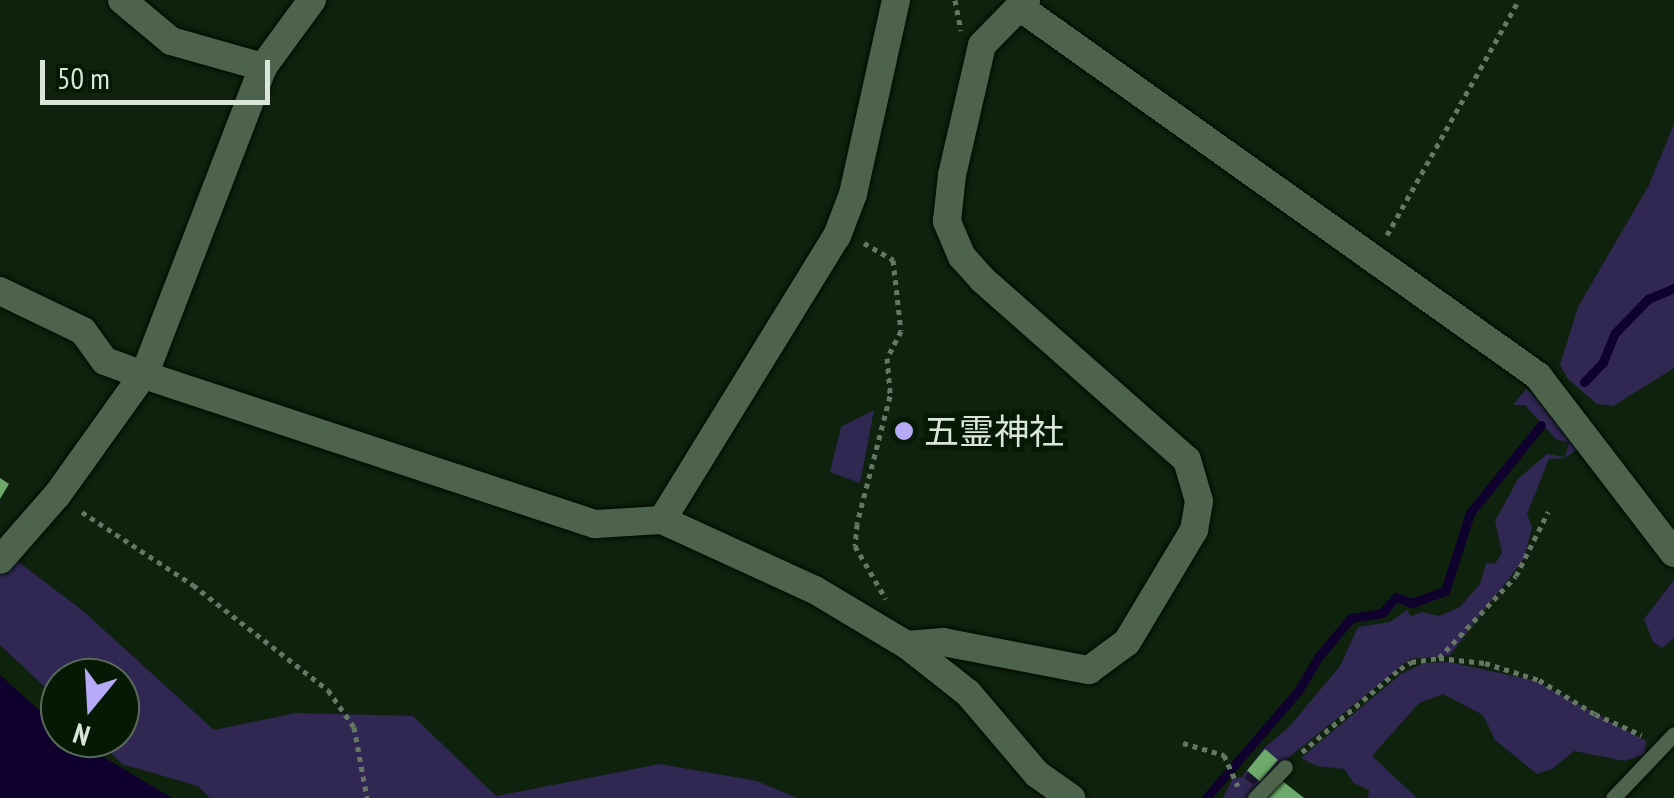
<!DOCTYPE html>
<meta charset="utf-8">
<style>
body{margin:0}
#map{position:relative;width:1674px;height:798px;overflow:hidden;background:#0e220d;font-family:"PT Sans Narrow","Noto Sans JP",sans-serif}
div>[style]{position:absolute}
.green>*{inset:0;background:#302753}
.water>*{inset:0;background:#0f002d}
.shadow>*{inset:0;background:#0007}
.stream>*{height:9px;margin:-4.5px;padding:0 4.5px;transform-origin:4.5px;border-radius:4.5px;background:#0f002d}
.building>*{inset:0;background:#6eaa6b;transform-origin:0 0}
.path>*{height:5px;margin-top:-2.5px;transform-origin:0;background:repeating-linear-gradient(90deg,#667765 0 5px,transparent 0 10px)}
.roads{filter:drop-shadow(0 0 2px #000b00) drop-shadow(0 0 2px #000b00)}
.service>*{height:15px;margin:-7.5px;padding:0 7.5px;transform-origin:7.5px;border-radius:7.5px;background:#4d634b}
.minor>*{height:28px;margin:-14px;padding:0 14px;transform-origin:14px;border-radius:14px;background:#4d634b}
.tertiary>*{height:28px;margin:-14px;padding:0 14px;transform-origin:14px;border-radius:14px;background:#4d634b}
.dots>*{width:28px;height:28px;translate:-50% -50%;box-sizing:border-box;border:5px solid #051905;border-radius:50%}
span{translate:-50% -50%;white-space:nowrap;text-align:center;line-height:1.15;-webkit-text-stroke:10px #051905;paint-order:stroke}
.poi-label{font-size:35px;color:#d9e6d8}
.left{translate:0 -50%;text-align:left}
.north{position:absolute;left:40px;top:658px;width:100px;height:100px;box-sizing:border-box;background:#051905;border:2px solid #5a6b59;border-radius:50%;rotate:198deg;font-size:28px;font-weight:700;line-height:40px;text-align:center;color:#d9e6d8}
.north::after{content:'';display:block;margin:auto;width:35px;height:45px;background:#b7abf8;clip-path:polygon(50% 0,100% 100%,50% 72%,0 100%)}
.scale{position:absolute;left:40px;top:60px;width:230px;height:45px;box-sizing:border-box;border:5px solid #d9e6d8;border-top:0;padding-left:12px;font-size:30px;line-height:35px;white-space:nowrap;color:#d9e6d8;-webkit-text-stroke:8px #051905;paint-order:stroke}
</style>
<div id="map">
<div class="green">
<i style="clip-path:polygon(1674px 124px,1674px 368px,1613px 406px,1597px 404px,1568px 379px,1560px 365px,1578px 307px,1649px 185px)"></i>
<i style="clip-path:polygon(1526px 389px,1542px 401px,1578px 449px,1565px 458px,1549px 459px,1527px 514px,1532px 527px,1524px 559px,1450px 655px,1410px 659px,1271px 772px,1250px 798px,1223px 798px,1233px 778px,1242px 777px,1264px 748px,1289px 727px,1340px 666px,1358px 627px,1390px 622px,1407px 610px,1411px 616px,1422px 612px,1439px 616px,1460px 607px,1480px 584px,1486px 563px,1495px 564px,1502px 553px,1495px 521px,1518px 479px,1547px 454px,1565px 457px,1569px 443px,1556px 439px,1525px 405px,1513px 405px)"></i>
<i style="clip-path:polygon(874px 410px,860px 483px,830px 472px,841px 427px)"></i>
<i style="clip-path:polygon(0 548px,82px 610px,214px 730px,296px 713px,413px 716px,496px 796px,660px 764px,757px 781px,797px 798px,210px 798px,198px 786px,122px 764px,96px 738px,120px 738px,120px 678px,60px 678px,60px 701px,0 645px)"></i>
<i style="clip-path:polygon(1674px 580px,1674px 638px,1662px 648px,1653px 642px,1644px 619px)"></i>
<i style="clip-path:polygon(1449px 662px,1536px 681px,1646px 741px,1645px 754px,1625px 761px,1574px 751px,1552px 769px,1537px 774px,1495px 740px,1483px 715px,1443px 694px,1419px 703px,1372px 756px,1417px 798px,1368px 798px,1369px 790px,1354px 783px,1344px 769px,1317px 766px,1301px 758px,1401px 674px,1424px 663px)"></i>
</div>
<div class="water">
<i style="clip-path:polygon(0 675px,60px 729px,60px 738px,72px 738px,172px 798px,0 798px)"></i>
</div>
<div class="shadow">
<i style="clip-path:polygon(1259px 758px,1274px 760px,1254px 785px,1244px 778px)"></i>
</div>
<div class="stream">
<i style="left:1584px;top:382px;width:28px;rotate:-46deg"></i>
<i style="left:1603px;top:362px;width:31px;rotate:-68deg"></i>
<i style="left:1615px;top:333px;width:47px;rotate:-45.9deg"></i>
<i style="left:1648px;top:299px;width:28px;rotate:-23deg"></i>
<i style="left:1206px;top:798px;width:141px;rotate:-49.3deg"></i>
<i style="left:1298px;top:691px;width:41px;rotate:-59deg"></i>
<i style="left:1319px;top:656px;width:50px;rotate:-49.9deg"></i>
<i style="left:1351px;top:618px;width:31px;rotate:-9deg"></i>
<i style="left:1382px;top:613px;width:21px;rotate:-49deg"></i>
<i style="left:1396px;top:597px;width:17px;rotate:21deg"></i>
<i style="left:1412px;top:603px;width:35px;rotate:-20deg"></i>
<i style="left:1445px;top:591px;width:82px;rotate:-72.2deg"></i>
<i style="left:1470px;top:513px;width:113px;rotate:-51.1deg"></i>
</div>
<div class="building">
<i style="clip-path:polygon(0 478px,9px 484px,0 499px)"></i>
<i style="left:1265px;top:749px;width:17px;height:28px;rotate:40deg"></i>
<i style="clip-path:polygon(1276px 776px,1304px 798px,1260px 798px)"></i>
</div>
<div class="path">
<i style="left:955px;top:0;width:31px;rotate:79deg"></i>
<i style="left:1387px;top:235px;width:270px;rotate:-60.7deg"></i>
<i style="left:864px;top:243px;width:34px;rotate:30deg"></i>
<i style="left:893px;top:260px;width:71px;rotate:83.6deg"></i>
<i style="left:901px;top:331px;width:30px;rotate:117deg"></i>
<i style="left:887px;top:358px;width:38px;rotate:85deg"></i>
<i style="left:890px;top:396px;width:132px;rotate:104.5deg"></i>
<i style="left:857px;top:524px;width:22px;rotate:95deg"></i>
<i style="left:855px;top:546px;width:61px;rotate:59.7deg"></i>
<i style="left:82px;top:512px;width:133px;rotate:33.3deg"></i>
<i style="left:193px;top:585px;width:171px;rotate:37.9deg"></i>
<i style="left:328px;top:690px;width:45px;rotate:54.9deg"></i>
<i style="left:354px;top:727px;width:72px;rotate:79.6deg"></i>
<i style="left:1439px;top:658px;width:112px;rotate:-46.8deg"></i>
<i style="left:1516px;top:576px;width:72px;rotate:-63.4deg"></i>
<i style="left:1183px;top:743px;width:43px;rotate:16.3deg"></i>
<i style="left:1224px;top:755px;width:34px;rotate:66deg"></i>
<i style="left:1302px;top:752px;width:128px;rotate:-40.3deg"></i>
<i style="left:1400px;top:669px;width:13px;rotate:-32deg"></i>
<i style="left:1411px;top:662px;width:28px;rotate:-8deg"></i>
<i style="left:1439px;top:658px;width:46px;rotate:6.2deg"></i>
<i style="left:1485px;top:663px;width:57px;rotate:17.5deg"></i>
<i style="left:1539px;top:680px;width:66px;rotate:31.3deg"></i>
<i style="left:1595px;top:714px;width:51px;rotate:24.5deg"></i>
</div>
<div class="roads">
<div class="service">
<i style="left:1255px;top:798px;width:43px;rotate:-45.9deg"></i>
<i style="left:1613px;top:798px;width:88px;rotate:-46.4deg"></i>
</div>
<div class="minor">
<i style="left:122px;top:0;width:64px;rotate:39.9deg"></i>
<i style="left:171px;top:41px;width:96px;rotate:15.8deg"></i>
<i style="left:312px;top:0;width:83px;rotate:126.2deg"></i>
<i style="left:263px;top:67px;width:330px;rotate:111.1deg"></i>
<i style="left:144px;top:375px;width:475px;rotate:18.3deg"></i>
<i style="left:595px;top:524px;width:67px;rotate:-3.4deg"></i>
<i style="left:662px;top:520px;width:168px;rotate:24.6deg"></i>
<i style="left:815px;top:590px;width:107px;rotate:30.9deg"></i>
<i style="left:907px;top:645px;width:78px;rotate:38.2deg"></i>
<i style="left:968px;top:693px;width:106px;rotate:49.6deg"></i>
<i style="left:1037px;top:774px;width:42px;rotate:35.2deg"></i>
<i style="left:1021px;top:8px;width:635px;rotate:35.44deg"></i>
<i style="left:1538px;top:376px;width:223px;rotate:52.5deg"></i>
<i style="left:662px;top:520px;width:334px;rotate:-58.4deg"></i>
<i style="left:837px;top:236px;width:45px;rotate:-69.1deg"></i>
<i style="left:853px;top:194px;width:199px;rotate:-77.5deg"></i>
<i style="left:907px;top:645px;width:36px;rotate:-5deg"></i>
<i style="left:943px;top:642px;width:149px;rotate:10.9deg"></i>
<i style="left:1089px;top:670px;width:47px;rotate:-36.4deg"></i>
<i style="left:1127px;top:642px;width:131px;rotate:-59.1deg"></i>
<i style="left:1194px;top:530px;width:29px;rotate:-80deg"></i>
<i style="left:1199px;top:501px;width:43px;rotate:-106.3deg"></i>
<i style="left:1187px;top:460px;width:272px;rotate:-138.6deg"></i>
<i style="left:983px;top:280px;width:31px;rotate:-132deg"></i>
<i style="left:962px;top:257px;width:39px;rotate:-113deg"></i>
<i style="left:947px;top:221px;width:46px;rotate:-83.8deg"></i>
<i style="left:952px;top:175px;width:133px;rotate:-77deg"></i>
<i style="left:982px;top:45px;width:63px;rotate:-45.6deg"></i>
</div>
<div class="tertiary">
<i style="left:0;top:291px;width:92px;rotate:25.7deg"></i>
<i style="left:83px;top:331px;width:37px;rotate:54deg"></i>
<i style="left:105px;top:361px;width:40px;rotate:20.2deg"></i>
<i style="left:143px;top:375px;width:148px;rotate:125.6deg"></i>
<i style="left:57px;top:495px;width:86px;rotate:131.2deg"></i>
</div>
</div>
<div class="dots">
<i style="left:904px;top:431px;background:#b7abf8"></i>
</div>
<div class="poi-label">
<span class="left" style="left:924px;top:431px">五霊神社</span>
</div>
<div class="north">N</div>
<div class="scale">50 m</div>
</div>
